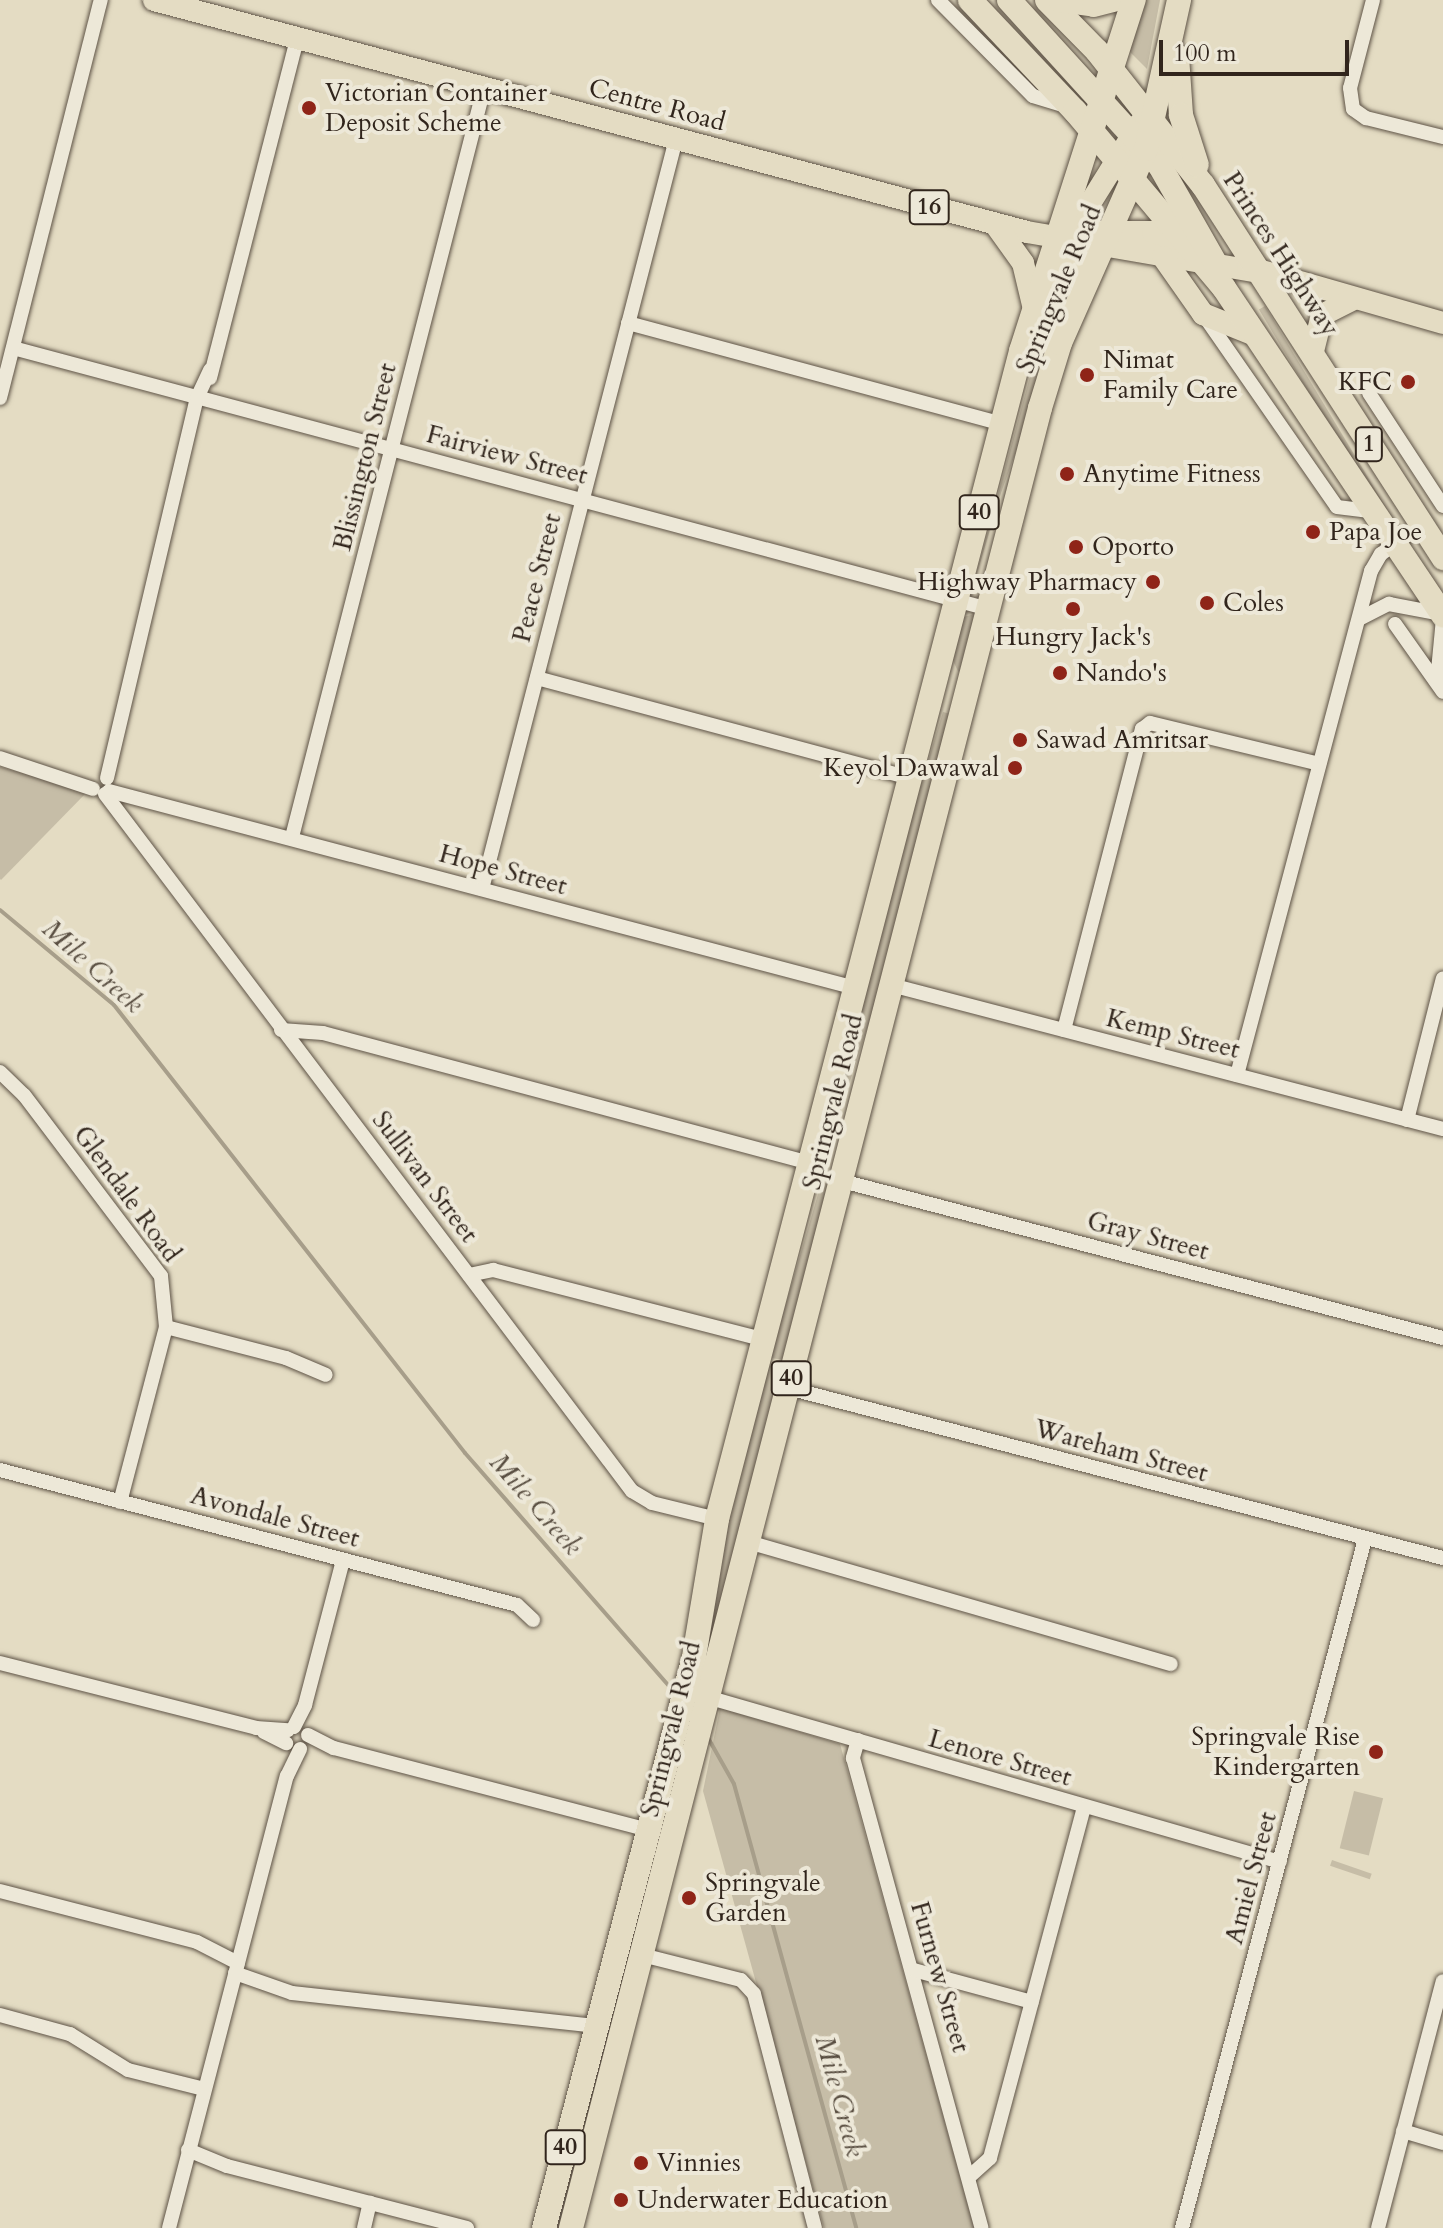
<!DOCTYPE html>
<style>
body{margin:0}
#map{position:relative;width:1443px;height:2228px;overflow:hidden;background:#e4dcc3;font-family:Cardo,serif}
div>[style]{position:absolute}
.green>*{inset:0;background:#c6bda7;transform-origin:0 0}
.stream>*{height:4px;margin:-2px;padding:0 2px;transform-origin:2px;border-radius:2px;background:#a79e8a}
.roads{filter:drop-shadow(0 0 2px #5e5346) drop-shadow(0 0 2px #5e5346)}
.minor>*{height:14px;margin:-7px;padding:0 7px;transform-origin:7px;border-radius:7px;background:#ede8d8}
.primary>*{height:22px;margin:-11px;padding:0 11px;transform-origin:11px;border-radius:11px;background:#e4dcc3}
.trunk>*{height:24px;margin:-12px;padding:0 12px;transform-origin:12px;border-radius:12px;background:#e4dcc3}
.dots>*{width:22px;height:22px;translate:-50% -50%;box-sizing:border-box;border:4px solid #ede8d8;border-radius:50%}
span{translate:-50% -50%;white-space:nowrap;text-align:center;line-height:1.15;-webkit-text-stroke:8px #ede8d8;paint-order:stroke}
.shield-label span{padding:2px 6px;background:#ede8d8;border:2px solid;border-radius:6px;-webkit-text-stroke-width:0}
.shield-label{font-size:24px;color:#31251c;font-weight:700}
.poi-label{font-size:26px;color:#31251c}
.left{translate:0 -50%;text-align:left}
.right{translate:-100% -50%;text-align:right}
.street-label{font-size:26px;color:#31251c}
.water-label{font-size:28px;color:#5a4f42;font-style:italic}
.scale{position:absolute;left:1159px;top:40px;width:190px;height:36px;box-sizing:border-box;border:4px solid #31251c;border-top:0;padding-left:10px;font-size:24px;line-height:28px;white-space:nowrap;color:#31251c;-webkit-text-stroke:6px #ede8d8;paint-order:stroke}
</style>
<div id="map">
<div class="green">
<i style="clip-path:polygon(1144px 0,1160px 0,1147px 69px,1129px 51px)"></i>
<i style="clip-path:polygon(1080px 273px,1001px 493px,972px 590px,1041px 336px)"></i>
<i style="left:1265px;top:306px;width:237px;height:7px;rotate:59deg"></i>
<i style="clip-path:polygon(971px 615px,974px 616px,959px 673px,952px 659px,963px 617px)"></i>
<i style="clip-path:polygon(943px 712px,951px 714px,874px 1007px,827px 1152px,901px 849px)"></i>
<i style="clip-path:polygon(0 767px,88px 791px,1px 880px,0 879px)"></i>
<i style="clip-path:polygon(828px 1182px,785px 1360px,770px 1358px,821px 1184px)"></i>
<i style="clip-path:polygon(769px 1361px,784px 1363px,700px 1694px,720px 1548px)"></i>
<i style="clip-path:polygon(720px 1708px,840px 1744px,974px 2228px,824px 2228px,703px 1791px)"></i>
<i style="left:1354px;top:1791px;width:30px;height:59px;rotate:14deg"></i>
<i style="left:1332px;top:1860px;width:42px;height:6px;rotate:19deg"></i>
</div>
<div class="stream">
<i style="left:0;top:910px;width:148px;rotate:39.8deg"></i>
<i style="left:114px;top:1005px;width:569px;rotate:51.92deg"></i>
<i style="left:465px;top:1453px;width:320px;rotate:48.8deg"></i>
<i style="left:707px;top:1736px;width:55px;rotate:60.6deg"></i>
<i style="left:734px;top:1784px;width:460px;rotate:74.6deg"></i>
</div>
<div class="roads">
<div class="minor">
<i style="left:938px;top:0;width:135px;rotate:45.3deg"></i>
<i style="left:1033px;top:96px;width:37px;rotate:17deg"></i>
<i style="left:1373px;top:0;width:91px;rotate:104.6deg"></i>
<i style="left:1350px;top:88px;width:21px;rotate:82deg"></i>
<i style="left:1353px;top:109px;width:16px;rotate:35deg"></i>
<i style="left:1366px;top:118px;width:79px;rotate:13.9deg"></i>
<i style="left:1205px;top:317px;width:231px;rotate:55.2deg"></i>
<i style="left:1337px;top:507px;width:35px;rotate:7deg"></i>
<i style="left:628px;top:323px;width:388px;rotate:15.1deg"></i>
<i style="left:13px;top:348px;width:1010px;rotate:14.97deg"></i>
<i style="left:210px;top:378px;width:351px;rotate:-75.6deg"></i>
<i style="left:1369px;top:393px;width:135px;rotate:56.8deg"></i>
<i style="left:0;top:398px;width:411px;rotate:-75.8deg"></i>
<i style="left:1359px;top:619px;width:34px;rotate:-27deg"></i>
<i style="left:1389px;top:604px;width:54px;rotate:10.7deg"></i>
<i style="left:1395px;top:624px;width:83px;rotate:54.8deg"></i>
<i style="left:537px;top:678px;width:386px;rotate:15deg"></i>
<i style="left:1437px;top:681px;width:62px;rotate:-84.5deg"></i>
<i style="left:0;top:758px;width:98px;rotate:18.4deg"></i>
<i style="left:107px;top:778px;width:391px;rotate:-76.7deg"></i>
<i style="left:197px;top:398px;width:31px;rotate:-65deg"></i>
<i style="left:109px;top:791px;width:772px;rotate:14.79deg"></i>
<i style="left:105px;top:794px;width:874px;rotate:52.91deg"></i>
<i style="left:632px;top:1491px;width:23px;rotate:31deg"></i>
<i style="left:652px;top:1503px;width:67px;rotate:13.8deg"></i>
<i style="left:292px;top:837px;width:773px;rotate:-75.62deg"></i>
<i style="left:482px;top:889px;width:775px;rotate:-75.5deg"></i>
<i style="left:891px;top:985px;width:570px;rotate:14.62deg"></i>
<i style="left:281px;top:1030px;width:42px;rotate:4.1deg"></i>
<i style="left:323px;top:1033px;width:504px;rotate:14.95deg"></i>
<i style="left:1064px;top:1030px;width:311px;rotate:-75.5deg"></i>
<i style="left:1142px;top:729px;width:10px;rotate:-37deg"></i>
<i style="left:1150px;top:723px;width:174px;rotate:13.6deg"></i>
<i style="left:0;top:1072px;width:33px;rotate:44deg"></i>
<i style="left:24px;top:1095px;width:227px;rotate:52.9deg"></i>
<i style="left:161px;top:1276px;width:51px;rotate:84.4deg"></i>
<i style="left:166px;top:1327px;width:181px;rotate:104.7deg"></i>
<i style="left:1237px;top:1075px;width:522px;rotate:-75.11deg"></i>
<i style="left:1371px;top:571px;width:20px;rotate:-60deg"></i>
<i style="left:1381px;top:554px;width:49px;rotate:-35.9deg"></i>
<i style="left:1407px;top:1120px;width:146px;rotate:-75.8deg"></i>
<i style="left:842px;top:1181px;width:621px;rotate:14.64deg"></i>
<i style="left:469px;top:1275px;width:25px;rotate:-12deg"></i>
<i style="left:493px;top:1270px;width:281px;rotate:14.4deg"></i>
<i style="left:166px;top:1327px;width:124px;rotate:14.5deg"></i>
<i style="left:286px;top:1358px;width:43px;rotate:23deg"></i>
<i style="left:788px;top:1388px;width:677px;rotate:14.55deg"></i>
<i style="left:0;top:1470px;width:534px;rotate:14.63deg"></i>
<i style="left:517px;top:1605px;width:22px;rotate:43deg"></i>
<i style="left:748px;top:1542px;width:440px;rotate:16.1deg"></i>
<i style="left:0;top:1663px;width:264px;rotate:14.2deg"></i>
<i style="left:256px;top:1728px;width:32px;rotate:4deg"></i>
<i style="left:707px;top:1697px;width:596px;rotate:16.06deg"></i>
<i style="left:294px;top:1727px;width:25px;rotate:-63deg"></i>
<i style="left:305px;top:1705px;width:150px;rotate:-75.3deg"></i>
<i style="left:264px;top:1732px;width:25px;rotate:27deg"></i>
<i style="left:308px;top:1735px;width:29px;rotate:27deg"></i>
<i style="left:334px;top:1748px;width:330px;rotate:14.6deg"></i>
<i style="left:858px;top:1740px;width:19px;rotate:106deg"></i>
<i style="left:853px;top:1758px;width:487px;rotate:74.7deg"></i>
<i style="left:0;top:1891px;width:203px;rotate:14.5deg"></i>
<i style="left:197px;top:1942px;width:46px;rotate:27.1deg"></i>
<i style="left:642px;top:1955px;width:102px;rotate:14.2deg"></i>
<i style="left:741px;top:1980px;width:19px;rotate:47deg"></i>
<i style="left:754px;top:1994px;width:242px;rotate:75.4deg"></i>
<i style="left:914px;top:1970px;width:122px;rotate:15.2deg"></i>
<i style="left:235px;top:1973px;width:60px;rotate:19.3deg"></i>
<i style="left:292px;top:1993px;width:307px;rotate:6.2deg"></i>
<i style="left:0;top:2015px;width:73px;rotate:15.2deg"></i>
<i style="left:70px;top:2034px;width:68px;rotate:31.8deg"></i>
<i style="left:128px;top:2070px;width:78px;rotate:14deg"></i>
<i style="left:1403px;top:2131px;width:42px;rotate:16.7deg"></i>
<i style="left:188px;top:2150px;width:42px;rotate:22.3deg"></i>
<i style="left:227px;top:2166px;width:248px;rotate:14.5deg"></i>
<i style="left:970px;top:2176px;width:27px;rotate:-42deg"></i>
<i style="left:990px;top:2158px;width:363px;rotate:-75deg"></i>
<i style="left:169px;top:2228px;width:467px;rotate:-75.4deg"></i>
<i style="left:287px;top:1776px;width:30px;rotate:-64deg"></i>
<i style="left:364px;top:2228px;width:26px;rotate:-77deg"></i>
<i style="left:1182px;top:2228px;width:713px;rotate:-75.13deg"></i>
<i style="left:1378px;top:2228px;width:255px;rotate:-75.3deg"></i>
</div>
<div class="primary">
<i style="left:154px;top:0;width:903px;rotate:14.88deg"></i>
<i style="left:1027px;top:232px;width:235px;rotate:9.8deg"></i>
<i style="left:995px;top:224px;width:48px;rotate:54.3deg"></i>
<i style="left:1023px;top:263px;width:47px;rotate:76.6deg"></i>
<i style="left:1095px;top:232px;width:58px"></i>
<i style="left:1153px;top:232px;width:40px;rotate:16deg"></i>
<i style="left:1054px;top:238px;width:30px;rotate:-34deg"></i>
<i style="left:1079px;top:221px;width:115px;rotate:-58.1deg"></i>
<i style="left:1163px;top:257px;width:70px;rotate:54.9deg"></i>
<i style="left:1203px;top:314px;width:56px;rotate:22deg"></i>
<i style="left:1248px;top:267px;width:203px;rotate:16deg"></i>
<i style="left:1031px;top:334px;width:79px;rotate:-59.5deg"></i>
<i style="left:1071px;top:266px;width:38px;rotate:-43deg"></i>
<i style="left:1312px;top:355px;width:41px;rotate:-76deg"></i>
<i style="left:1322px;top:315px;width:35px;rotate:-27deg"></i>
</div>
<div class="trunk">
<i style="left:970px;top:0;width:153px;rotate:46.6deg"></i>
<i style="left:1075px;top:111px;width:231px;rotate:49.9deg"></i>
<i style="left:1224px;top:288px;width:394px;rotate:56.2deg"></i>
<i style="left:1009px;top:0;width:224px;rotate:47.7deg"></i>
<i style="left:1160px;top:166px;width:121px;rotate:60.3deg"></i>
<i style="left:1047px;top:0;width:71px;rotate:45.6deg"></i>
<i style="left:1097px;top:51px;width:171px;rotate:51.7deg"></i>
<i style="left:1203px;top:185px;width:444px;rotate:57.2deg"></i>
<i style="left:1060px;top:0;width:34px;rotate:8deg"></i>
<i style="left:1094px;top:5px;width:20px;rotate:-15deg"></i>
<i style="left:1177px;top:56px;width:59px;rotate:86.1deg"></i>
<i style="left:1181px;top:115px;width:52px;rotate:72.3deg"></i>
<i style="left:544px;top:2228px;width:590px;rotate:-75.28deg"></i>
<i style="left:694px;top:1657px;width:140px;rotate:-80.5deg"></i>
<i style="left:717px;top:1519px;width:1207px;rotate:-75.41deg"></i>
<i style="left:1021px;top:351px;width:369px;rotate:-72.2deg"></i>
<i style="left:571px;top:2228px;width:1879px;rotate:-75.55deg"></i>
<i style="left:1040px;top:408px;width:68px;rotate:-72.9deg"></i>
<i style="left:1060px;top:343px;width:212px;rotate:-66.1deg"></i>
<i style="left:1146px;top:149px;width:153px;rotate:-77.5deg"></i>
</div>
</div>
<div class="dots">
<i style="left:309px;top:108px;background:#8f2418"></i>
<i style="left:1087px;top:375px;background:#8f2418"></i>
<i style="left:1408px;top:382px;background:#8f2418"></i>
<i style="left:1067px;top:474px;background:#8f2418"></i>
<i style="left:1313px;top:532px;background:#8f2418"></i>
<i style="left:1076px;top:547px;background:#8f2418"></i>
<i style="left:1153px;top:582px;background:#8f2418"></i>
<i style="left:1207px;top:603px;background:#8f2418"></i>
<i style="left:1073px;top:609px;background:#8f2418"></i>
<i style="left:1060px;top:673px;background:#8f2418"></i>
<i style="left:1020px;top:740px;background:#8f2418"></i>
<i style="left:1015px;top:768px;background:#8f2418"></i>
<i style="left:1376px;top:1752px;background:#8f2418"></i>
<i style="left:689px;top:1898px;background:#8f2418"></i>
<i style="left:641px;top:2163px;background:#8f2418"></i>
<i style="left:621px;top:2200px;background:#8f2418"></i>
</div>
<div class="shield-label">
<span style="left:929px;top:207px">16</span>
<span style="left:1369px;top:444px">1</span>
<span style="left:979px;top:512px">40</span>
<span style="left:791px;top:1378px">40</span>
<span style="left:565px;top:2147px">40</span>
</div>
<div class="poi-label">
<span class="left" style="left:325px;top:108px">Victorian Container<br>Deposit Scheme</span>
<span class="left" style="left:1103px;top:375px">Nimat<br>Family Care</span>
<span class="right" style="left:1392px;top:382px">KFC</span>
<span class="left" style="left:1083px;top:474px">Anytime Fitness</span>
<span class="left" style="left:1329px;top:532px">Papa Joe</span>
<span class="left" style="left:1092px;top:547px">Oporto</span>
<span class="right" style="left:1137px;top:582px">Highway Pharmacy</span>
<span class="left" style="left:1223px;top:603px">Coles</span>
<span style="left:1073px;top:637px">Hungry Jack's</span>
<span class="left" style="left:1076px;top:673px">Nando's</span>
<span class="left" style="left:1036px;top:740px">Sawad Amritsar</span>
<span class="right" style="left:999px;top:768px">Keyol Dawawal</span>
<span class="right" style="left:1360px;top:1752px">Springvale Rise<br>Kindergarten</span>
<span class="left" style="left:705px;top:1898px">Springvale<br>Garden</span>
<span class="left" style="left:657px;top:2163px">Vinnies</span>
<span class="left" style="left:637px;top:2200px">Underwater Education</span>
</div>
<div class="street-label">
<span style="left:657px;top:105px;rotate:15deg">Centre Road</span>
<span style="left:1281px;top:254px;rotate:57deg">Princes Highway</span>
<span style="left:1059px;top:289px;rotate:-67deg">Springvale Road</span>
<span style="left:507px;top:455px;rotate:15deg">Fairview Street</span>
<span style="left:365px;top:457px;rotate:-76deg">Blissington Street</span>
<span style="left:537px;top:578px;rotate:-76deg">Peace Street</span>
<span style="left:503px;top:870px;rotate:15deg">Hope Street</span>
<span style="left:1173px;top:1034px;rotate:14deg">Kemp Street</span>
<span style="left:833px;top:1102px;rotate:-76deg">Springvale Road</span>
<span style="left:425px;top:1177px;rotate:53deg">Sullivan Street</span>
<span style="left:127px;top:1194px;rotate:54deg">Glendale Road</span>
<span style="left:1148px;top:1236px;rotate:15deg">Gray Street</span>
<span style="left:1121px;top:1451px;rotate:15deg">Wareham Street</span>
<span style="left:275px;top:1517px;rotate:15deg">Avondale Street</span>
<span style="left:671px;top:1729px;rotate:-76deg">Springvale Road</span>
<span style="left:1000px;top:1758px;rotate:16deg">Lenore Street</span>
<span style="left:1251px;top:1878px;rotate:-75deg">Amiel Street</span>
<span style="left:940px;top:1977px;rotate:74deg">Furnew Street</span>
</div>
<div class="water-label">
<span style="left:93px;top:966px;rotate:42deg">Mile Creek</span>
<span style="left:536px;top:1504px;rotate:49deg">Mile Creek</span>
<span style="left:840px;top:2096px;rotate:75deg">Mile Creek</span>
</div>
<div class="scale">100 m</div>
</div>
